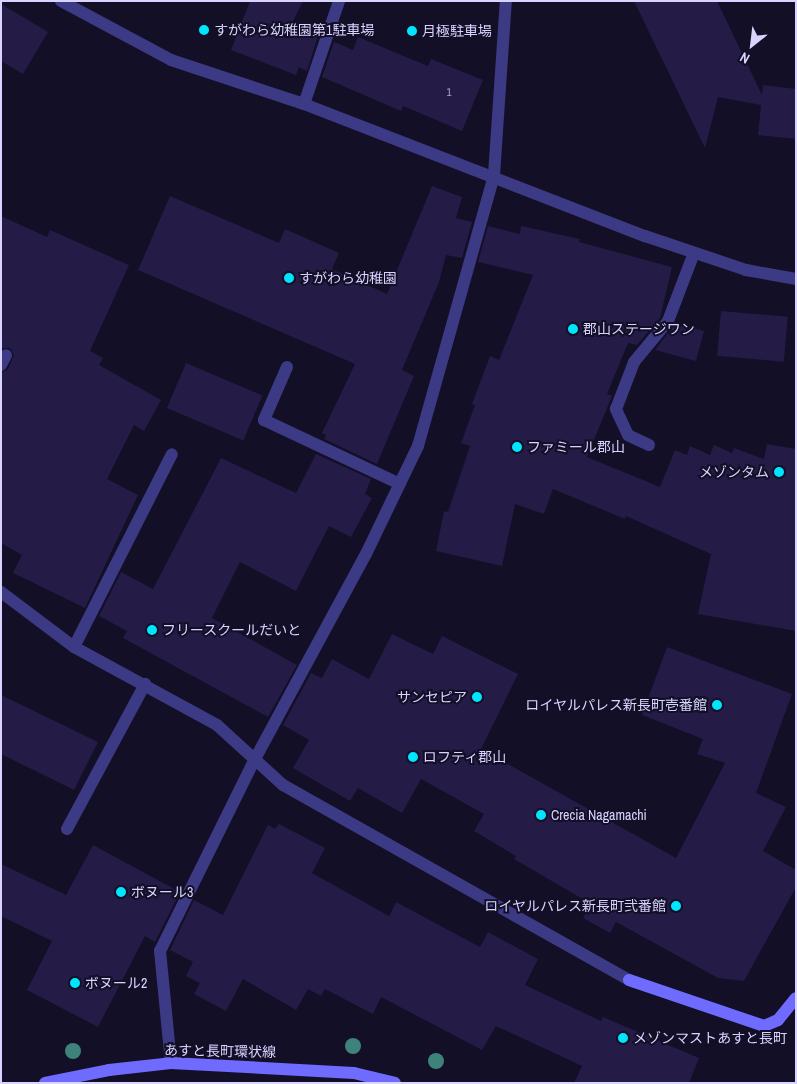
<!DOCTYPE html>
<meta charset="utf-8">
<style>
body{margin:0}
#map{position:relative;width:797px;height:1084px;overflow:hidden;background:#130f26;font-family:"Archivo Narrow","Noto Sans JP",sans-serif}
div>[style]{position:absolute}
.building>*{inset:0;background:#241b47;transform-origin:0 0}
.lane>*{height:12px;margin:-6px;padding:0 6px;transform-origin:6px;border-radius:6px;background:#3d3a85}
.street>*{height:12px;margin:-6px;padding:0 6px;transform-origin:6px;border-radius:6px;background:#3d3a85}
.secondary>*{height:12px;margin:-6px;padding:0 6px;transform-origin:6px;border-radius:6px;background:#6f6bff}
.trees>*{width:16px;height:16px;margin:-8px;border-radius:50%;background:#3d827b}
.dots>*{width:14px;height:14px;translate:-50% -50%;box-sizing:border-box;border:2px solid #130f26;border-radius:50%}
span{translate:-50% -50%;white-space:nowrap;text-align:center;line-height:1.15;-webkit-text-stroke:4px #130f26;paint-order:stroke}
.number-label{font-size:11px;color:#aca6d1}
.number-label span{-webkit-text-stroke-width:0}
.poi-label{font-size:14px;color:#d9d4ff}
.left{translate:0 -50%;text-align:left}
.right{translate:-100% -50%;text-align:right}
.street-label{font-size:14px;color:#d9d4ff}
.frame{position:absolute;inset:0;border:2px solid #d9d4ff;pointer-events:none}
.north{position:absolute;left:727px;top:20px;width:50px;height:50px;-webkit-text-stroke:4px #130f26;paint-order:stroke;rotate:209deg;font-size:14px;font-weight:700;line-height:20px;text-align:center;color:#d9d4ff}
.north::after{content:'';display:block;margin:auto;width:18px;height:22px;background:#d9d4ff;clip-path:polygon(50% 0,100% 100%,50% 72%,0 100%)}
</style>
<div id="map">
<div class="building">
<i style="clip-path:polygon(250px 1px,303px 1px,291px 25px,318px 36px,307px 71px,299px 67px,296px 75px,231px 50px)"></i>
<i style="clip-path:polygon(634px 1px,717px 1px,762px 95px,763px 85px,796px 89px,796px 139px,758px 135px,761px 105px,718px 97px,705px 148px)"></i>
<i style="clip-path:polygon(1px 4px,48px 32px,23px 74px,1px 61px)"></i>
<i style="clip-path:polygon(358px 37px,428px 66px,431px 59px,483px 80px,462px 131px,403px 106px,401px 111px,322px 77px,334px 42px,353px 50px)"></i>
<i style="clip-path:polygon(432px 186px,462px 197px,456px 218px,472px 222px,462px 258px,446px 255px,439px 282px,402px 370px,414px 376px,377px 464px,324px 439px,326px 435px,322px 433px,355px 364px,138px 270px,170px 196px,279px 243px,285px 229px,339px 253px,332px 269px,387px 294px)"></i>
<i style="clip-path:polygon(1px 216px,47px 237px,50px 230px,129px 265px,90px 351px,103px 358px,99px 365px,161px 400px,144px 431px,134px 425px,107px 479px,138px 495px,85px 608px,13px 573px,22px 555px,1px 543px,1px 373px,8px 369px,14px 355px,10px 348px,1px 348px)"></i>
<i style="clip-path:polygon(488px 226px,520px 234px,521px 226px,580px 239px,579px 242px,672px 267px,660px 318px,637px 345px,628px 343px,607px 394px,612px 396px,587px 457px,660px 487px,675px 450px,687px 455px,690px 446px,710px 455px,714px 445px,732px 453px,734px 448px,764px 459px,767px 444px,796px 449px,796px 631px,698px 614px,711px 554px,626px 516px,625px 519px,553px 489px,544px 514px,515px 504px,502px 566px,436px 551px,444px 511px,448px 512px,470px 446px,461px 443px,475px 405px,472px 404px,490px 356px,499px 360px,533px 275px,478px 262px)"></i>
<i style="left:721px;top:311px;width:67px;height:45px;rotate:5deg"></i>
<i style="clip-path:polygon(676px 322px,704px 331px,696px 361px,655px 350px)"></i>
<i style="left:186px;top:363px;width:83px;height:49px;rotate:23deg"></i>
<i style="clip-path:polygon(316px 454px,371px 479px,365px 494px,372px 498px,351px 537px,329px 526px,296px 591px,240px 562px,212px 618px,297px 665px,268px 717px,123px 638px,127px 631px,99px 616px,121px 572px,153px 589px,221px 458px,296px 493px)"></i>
<i style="clip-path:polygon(392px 634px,433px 654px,442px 636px,518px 674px,481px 749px,676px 858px,725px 763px,697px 754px,703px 739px,642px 715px,667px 647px,792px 694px,756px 793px,786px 807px,763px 851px,796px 870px,796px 887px,744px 981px,718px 978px,616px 922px,610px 933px,583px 918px,591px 904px,514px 859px,516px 856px,474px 831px,484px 814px,421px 779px,402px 813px,358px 788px,350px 801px,293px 768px,309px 740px,283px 725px,311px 673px,322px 678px,332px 659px,369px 679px)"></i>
<i style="clip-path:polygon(1px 695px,98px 742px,74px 790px,1px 754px)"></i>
<i style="clip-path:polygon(279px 824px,325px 848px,312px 873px,389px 916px,396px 902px,480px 947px,488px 932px,538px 959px,525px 985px,601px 1021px,603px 1017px,699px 1058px,689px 1083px,574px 1083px,582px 1066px,496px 1026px,482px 1050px,381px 997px,373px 1014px,325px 989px,321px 996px,308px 989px,296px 1010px,243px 979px,226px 1011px,194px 994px,200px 983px,186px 976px,193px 962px,170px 950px,194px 900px,223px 915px,268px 825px,275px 829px)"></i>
<i style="clip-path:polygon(93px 845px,180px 892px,155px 942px,145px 936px,98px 1027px,27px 990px,52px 941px,1px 916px,1px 864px,66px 895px)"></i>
</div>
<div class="lane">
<i style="left:287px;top:367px;width:58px;rotate:113.5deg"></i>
<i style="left:264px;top:420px;width:150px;rotate:25.2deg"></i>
<i style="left:649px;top:445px;width:23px;rotate:-155deg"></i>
<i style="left:628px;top:435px;width:29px;rotate:-115deg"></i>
<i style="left:616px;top:409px;width:50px;rotate:-69deg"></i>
<i style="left:634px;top:362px;width:53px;rotate:-50.3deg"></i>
<i style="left:668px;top:321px;width:73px;rotate:-69.1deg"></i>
</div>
<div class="street">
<i style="left:61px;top:1px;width:125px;rotate:28.2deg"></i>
<i style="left:171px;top:60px;width:140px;rotate:18.3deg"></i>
<i style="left:304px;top:104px;width:366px;rotate:21.2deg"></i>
<i style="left:645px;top:236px;width:107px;rotate:18.6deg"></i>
<i style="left:746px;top:270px;width:51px;rotate:10.2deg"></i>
<i style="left:304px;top:104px;width:109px;rotate:-71.2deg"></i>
<i style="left:1px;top:365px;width:11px;rotate:-63deg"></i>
<i style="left:1px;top:592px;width:91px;rotate:37deg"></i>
<i style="left:74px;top:647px;width:163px;rotate:28.6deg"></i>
<i style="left:217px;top:725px;width:89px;rotate:42.3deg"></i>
<i style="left:283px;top:785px;width:397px;rotate:29.4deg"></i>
<i style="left:74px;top:647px;width:216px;rotate:-63.1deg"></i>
<i style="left:67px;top:829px;width:165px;rotate:-61.7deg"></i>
<i style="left:171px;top:1063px;width:113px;rotate:-95.6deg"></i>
<i style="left:160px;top:951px;width:214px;rotate:-63.7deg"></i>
<i style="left:255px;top:759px;width:233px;rotate:-61.6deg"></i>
<i style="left:366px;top:554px;width:120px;rotate:-64.3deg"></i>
<i style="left:418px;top:446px;width:281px;rotate:-74.3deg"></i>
<i style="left:494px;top:175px;width:174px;rotate:-86.1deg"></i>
</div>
<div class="secondary">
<i style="left:629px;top:980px;width:143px;rotate:18.8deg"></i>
<i style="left:764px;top:1026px;width:15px;rotate:-23deg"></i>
<i style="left:778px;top:1020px;width:28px;rotate:-51deg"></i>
<i style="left:45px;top:1083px;width:65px;rotate:-11.5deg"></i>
<i style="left:109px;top:1070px;width:62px;rotate:-6.4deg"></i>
<i style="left:171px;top:1063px;width:183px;rotate:3.1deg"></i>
<i style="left:354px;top:1073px;width:42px;rotate:13.7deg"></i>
</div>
<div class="trees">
<i style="left:353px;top:1046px"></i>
<i style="left:73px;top:1051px"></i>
<i style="left:436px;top:1061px"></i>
</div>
<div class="dots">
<i style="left:204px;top:30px;background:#00e5ff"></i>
<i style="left:412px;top:31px;background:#00e5ff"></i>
<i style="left:289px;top:278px;background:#00e5ff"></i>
<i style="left:573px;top:329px;background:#00e5ff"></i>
<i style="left:517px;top:447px;background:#00e5ff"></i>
<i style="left:779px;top:472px;background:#00e5ff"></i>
<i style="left:152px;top:630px;background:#00e5ff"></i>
<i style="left:477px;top:697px;background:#00e5ff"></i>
<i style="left:717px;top:705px;background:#00e5ff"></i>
<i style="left:413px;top:757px;background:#00e5ff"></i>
<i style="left:541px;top:815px;background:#00e5ff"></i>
<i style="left:121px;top:892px;background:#00e5ff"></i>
<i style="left:676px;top:906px;background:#00e5ff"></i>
<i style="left:75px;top:983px;background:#00e5ff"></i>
<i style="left:623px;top:1038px;background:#00e5ff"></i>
</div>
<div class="number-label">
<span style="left:449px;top:92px">1</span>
</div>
<div class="poi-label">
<span class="left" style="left:214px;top:30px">すがわら幼稚園第1駐車場</span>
<span class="left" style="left:422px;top:31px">月極駐車場</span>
<span class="left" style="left:299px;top:278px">すがわら幼稚園</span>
<span class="left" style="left:583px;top:329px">郡山ステージワン</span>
<span class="left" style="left:527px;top:447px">ファミール郡山</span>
<span class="right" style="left:769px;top:472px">メゾンタム</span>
<span class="left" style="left:162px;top:630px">フリースクールだいと</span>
<span class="right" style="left:467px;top:697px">サンセピア</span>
<span class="right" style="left:707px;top:705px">ロイヤルパレス新長町壱番館</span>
<span class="left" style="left:423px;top:757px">ロフティ郡山</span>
<span class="left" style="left:551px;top:815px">Crecia Nagamachi</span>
<span class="left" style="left:131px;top:892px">ボヌール3</span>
<span class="right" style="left:666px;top:906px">ロイヤルパレス新長町弐番館</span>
<span class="left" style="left:85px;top:983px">ボヌール2</span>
<span class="left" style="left:633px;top:1038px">メゾンマストあすと長町</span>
</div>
<div class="street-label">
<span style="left:220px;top:1051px;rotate:1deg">あすと長町環状線</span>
</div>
<div class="frame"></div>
<div class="north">N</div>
</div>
